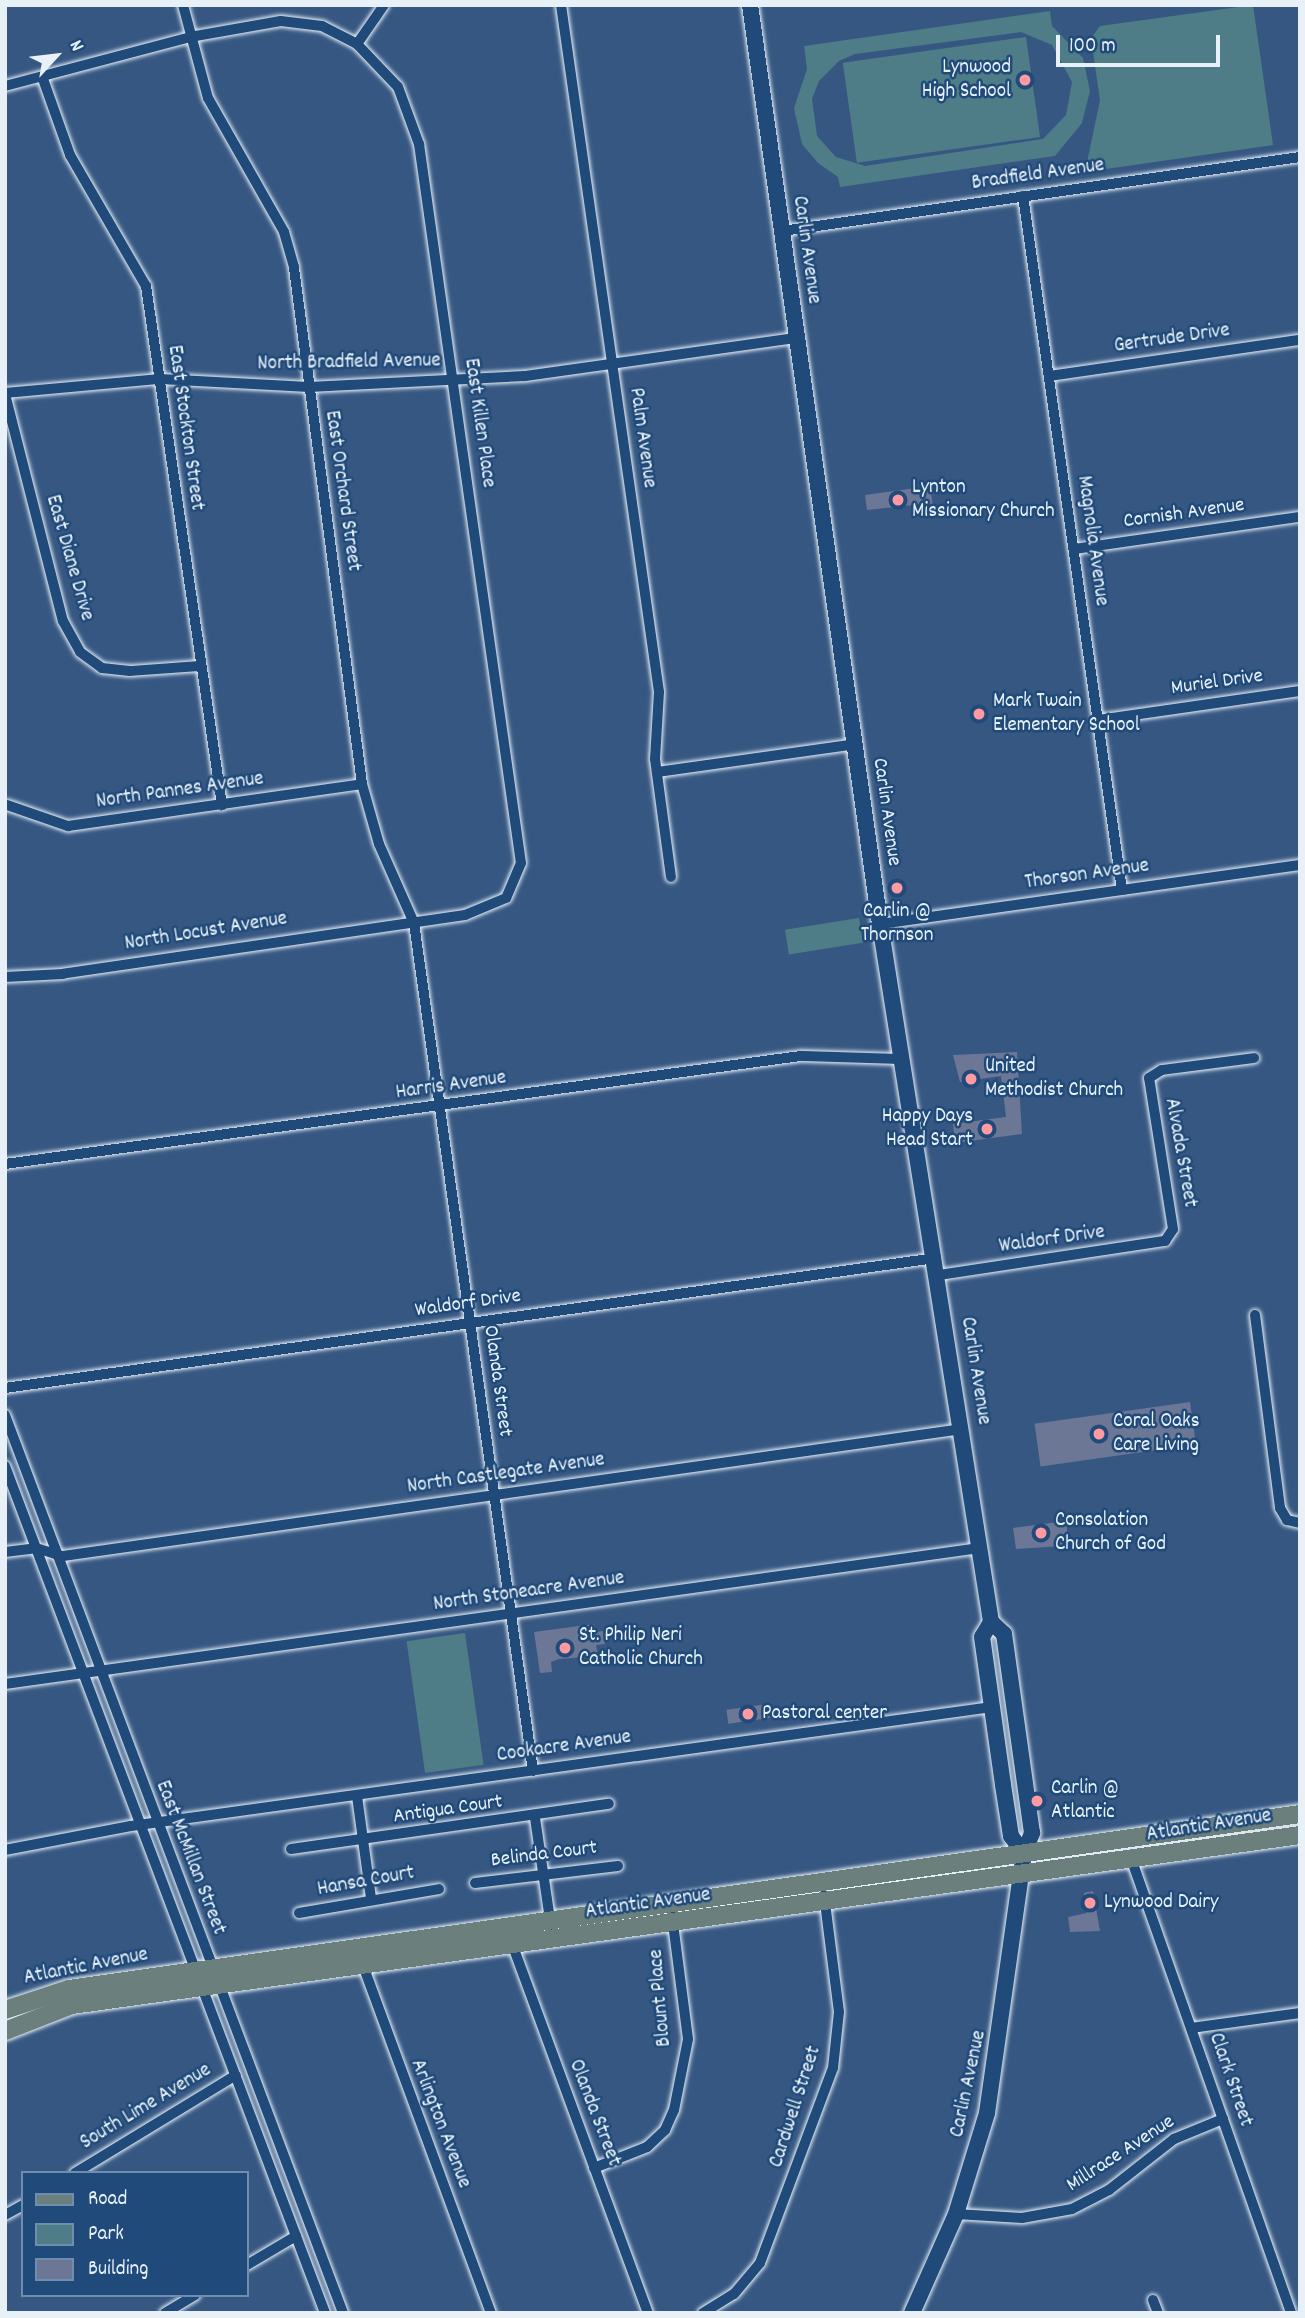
<!DOCTYPE html>
<style>
body{margin:0}
#map{position:relative;width:1305px;height:2318px;overflow:hidden;background:#365782;font-family:Dekko,sans-serif}
div>[style]{position:absolute}
.green>*{inset:0;background:#4e7d88;transform-origin:0 0}
.building>*{inset:0;background:#6c7695;transform-origin:0 0}
.roads{filter:drop-shadow(0 0 2px #e8f1f8) drop-shadow(0 0 2px #e8f1f8)}
.street>*{height:10px;margin:-5px;padding:0 5px;transform-origin:5px;border-radius:5px;background:#1f4a7a}
.secondary>*{height:16px;margin:-8px;padding:0 8px;transform-origin:8px;border-radius:8px;background:#1f4a7a}
.primary>*{height:18px;margin:-9px;padding:0 9px;transform-origin:9px;border-radius:9px;background:#6b7f7c}
.dots>*{width:19px;height:19px;translate:-50% -50%;box-sizing:border-box;border:4px solid #1f4a7a;border-radius:50%}
span{translate:-50% -50%;white-space:nowrap;text-align:center;line-height:1.15;-webkit-text-stroke:5px #1f4a7a;paint-order:stroke}
.poi-label{font-size:21px;color:#e8f1f8}
.right{translate:-100% -50%;text-align:right}
.left{translate:0 -50%;text-align:left}
.street-label{font-size:21px;color:#e8f1f8}
.frame{position:absolute;inset:0;border:7px solid #e8f1f8;pointer-events:none}
.legend{position:absolute;left:21px;top:2171px;width:228px;height:126px;box-sizing:border-box;background:#1f4a7a;border:2px solid #6f8dac;margin:0;padding:9px 12px;list-style:none;font-size:21px;color:#e8f1f8}
.legend li{display:flex;align-items:center;gap:14px;height:35px}
.legend b{width:35px;border:2px solid #6f8dac}
.north{position:absolute;left:21px;top:21px;width:70px;height:70px;-webkit-text-stroke:5px #1f4a7a;paint-order:stroke;rotate:63deg;font-size:19px;font-weight:700;line-height:28px;text-align:center;color:#e8f1f8}
.north::after{content:'';display:block;margin:auto;width:24px;height:32px;background:#e8f1f8;clip-path:polygon(50% 0,100% 100%,50% 72%,0 100%)}
.scale{position:absolute;left:1056px;top:35px;width:164px;height:32px;box-sizing:border-box;border:4px solid #e8f1f8;border-top:0;padding-left:9px;font-size:21px;line-height:24px;white-space:nowrap;color:#e8f1f8;-webkit-text-stroke:5px #1f4a7a;paint-order:stroke}
</style>
<div id="map">
<div class="green">
<i style="clip-path:polygon(1253px 5px,1273px 145px,1085px 172px,1100px 100px,1091px 38px,1100px 26px)"></i>
<i style="clip-path:polygon(evenodd,1050px 11px,1052px 26px,1083px 58px,1090px 91px,1082px 123px,1055px 156px,840px 187px,838px 177px,818px 163px,802px 144px,794px 108px,807px 69px,804px 46px,1050px 11px,1021px 32px,1052px 45px,1072px 82px,1066px 115px,1043px 139px,865px 166px,836px 157px,817px 136px,812px 99px,819px 81px,839px 61px,855px 54px,1021px 32px)"></i>
<i style="left:1026px;top:37px;width:101px;height:185px;rotate:82deg"></i>
<i style="left:859px;top:918px;width:25px;height:75px;rotate:81deg"></i>
<i style="left:465px;top:1633px;width:133px;height:59px;rotate:82deg"></i>
</div>
<div class="building">
<i style="clip-path:polygon(930px 486px,934px 513px,924px 514px,923px 504px,867px 510px,865px 495px)"></i>
<i style="clip-path:polygon(1017px 1052px,1022px 1134px,955px 1143px,953px 1124px,1006px 1117px,1001px 1076px,960px 1082px,953px 1055px)"></i>
<i style="left:1190px;top:1402px;width:43px;height:157px;rotate:82deg"></i>
<i style="clip-path:polygon(1066px 1521px,1068px 1538px,1062px 1539px,1063px 1546px,1016px 1549px,1013px 1528px)"></i>
<i style="clip-path:polygon(594px 1624px,596px 1632px,603px 1631px,605px 1644px,596px 1645px,598px 1656px,559px 1659px,551px 1662px,552px 1672px,540px 1673px,534px 1632px)"></i>
<i style="left:768px;top:1704px;width:14px;height:42px;rotate:82deg"></i>
<i style="clip-path:polygon(1093px 1891px,1100px 1931px,1070px 1932px,1068px 1917px,1087px 1913px,1084px 1893px)"></i>
</div>
<div class="roads">
<div class="street">
<i style="left:183px;top:5px;width:96px;rotate:75deg"></i>
<i style="left:208px;top:98px;width:154px;rotate:60.4deg"></i>
<i style="left:284px;top:232px;width:37px;rotate:74deg"></i>
<i style="left:294px;top:268px;width:520px;rotate:82.49deg"></i>
<i style="left:362px;top:784px;width:62px;rotate:74.2deg"></i>
<i style="left:379px;top:844px;width:86px;rotate:66.1deg"></i>
<i style="left:414px;top:923px;width:856px;rotate:82.01deg"></i>
<i style="left:561px;top:5px;width:694px;rotate:81.88deg"></i>
<i style="left:659px;top:692px;width:67px;rotate:93.4deg"></i>
<i style="left:655px;top:759px;width:119px;rotate:82.3deg"></i>
<i style="left:357px;top:44px;width:47px;rotate:-55.3deg"></i>
<i style="left:43px;top:79px;width:81px;rotate:70.4deg"></i>
<i style="left:70px;top:155px;width:151px;rotate:59.9deg"></i>
<i style="left:146px;top:286px;width:525px;rotate:81.67deg"></i>
<i style="left:5px;top:86px;width:191px;rotate:-14.8deg"></i>
<i style="left:190px;top:37px;width:92px;rotate:-10deg"></i>
<i style="left:281px;top:21px;width:41px;rotate:7deg"></i>
<i style="left:322px;top:26px;width:39px;rotate:27deg"></i>
<i style="left:357px;top:44px;width:59px;rotate:46.4deg"></i>
<i style="left:398px;top:87px;width:61px;rotate:69.8deg"></i>
<i style="left:419px;top:144px;width:726px;rotate:81.93deg"></i>
<i style="left:521px;top:863px;width:38px;rotate:113deg"></i>
<i style="left:506px;top:898px;width:44px;rotate:157.5deg"></i>
<i style="left:465px;top:915px;width:406px;rotate:171.7deg"></i>
<i style="left:63px;top:974px;width:58px;rotate:177deg"></i>
<i style="left:1023px;top:196px;width:701px;rotate:81.88deg"></i>
<i style="left:782px;top:231px;width:523px;rotate:-8.13deg"></i>
<i style="left:1049px;top:376px;width:254px;rotate:-8.2deg"></i>
<i style="left:5px;top:393px;width:156px;rotate:-5.2deg"></i>
<i style="left:160px;top:379px;width:149px;rotate:3.1deg"></i>
<i style="left:309px;top:387px;width:216px;rotate:-2.9deg"></i>
<i style="left:525px;top:376px;width:275px;rotate:-8deg"></i>
<i style="left:5px;top:394px;width:234px;rotate:75.7deg"></i>
<i style="left:63px;top:621px;width:35px;rotate:61deg"></i>
<i style="left:80px;top:652px;width:27px;rotate:36deg"></i>
<i style="left:102px;top:668px;width:28px;rotate:6deg"></i>
<i style="left:130px;top:671px;width:68px;rotate:-4.2deg"></i>
<i style="left:1074px;top:549px;width:228px;rotate:-8.1deg"></i>
<i style="left:1098px;top:720px;width:204px;rotate:-8.2deg"></i>
<i style="left:657px;top:772px;width:200px;rotate:-8deg"></i>
<i style="left:7px;top:805px;width:65px;rotate:19deg"></i>
<i style="left:68px;top:826px;width:297px;rotate:-8.1deg"></i>
<i style="left:880px;top:924px;width:424px;rotate:-8deg"></i>
<i style="left:5px;top:1164px;width:803px;rotate:-7.73deg"></i>
<i style="left:801px;top:1056px;width:102px;rotate:1.7deg"></i>
<i style="left:939px;top:1275px;width:229px;rotate:-8.6deg"></i>
<i style="left:1165px;top:1241px;width:14px;rotate:-56deg"></i>
<i style="left:1173px;top:1229px;width:153px;rotate:-99deg"></i>
<i style="left:1149px;top:1078px;width:15px;rotate:-32deg"></i>
<i style="left:1162px;top:1070px;width:93px;rotate:-7.4deg"></i>
<i style="left:1255px;top:1315px;width:195px;rotate:82.6deg"></i>
<i style="left:1280px;top:1508px;width:14px;rotate:60deg"></i>
<i style="left:1287px;top:1520px;width:13px;rotate:13deg"></i>
<i style="left:5px;top:1388px;width:940px;rotate:-7.95deg"></i>
<i style="left:5px;top:1415px;width:960px;rotate:69.37deg"></i>
<i style="left:5px;top:1466px;width:905px;rotate:69.3deg"></i>
<i style="left:5px;top:1552px;width:31px;rotate:-7deg"></i>
<i style="left:36px;top:1548px;width:28px;rotate:17deg"></i>
<i style="left:63px;top:1556px;width:908px;rotate:-8.04deg"></i>
<i style="left:5px;top:1684px;width:984px;rotate:-7.94deg"></i>
<i style="left:357px;top:1796px;width:103px;rotate:82.2deg"></i>
<i style="left:535px;top:1818px;width:109px;rotate:81.6deg"></i>
<i style="left:291px;top:1849px;width:321px;rotate:-8.1deg"></i>
<i style="left:5px;top:1850px;width:128px;rotate:-10.8deg"></i>
<i style="left:131px;top:1826px;width:869px;rotate:-7.87deg"></i>
<i style="left:1132px;top:1861px;width:479px;rotate:70.6deg"></i>
<i style="left:475px;top:1883px;width:144px;rotate:-6.8deg"></i>
<i style="left:299px;top:1913px;width:142px;rotate:-9.7deg"></i>
<i style="left:511px;top:1941px;width:396px;rotate:69.8deg"></i>
<i style="left:361px;top:1960px;width:376px;rotate:69.8deg"></i>
<i style="left:1191px;top:2028px;width:110px;rotate:-7.8deg"></i>
<i style="left:594px;top:2168px;width:57px;rotate:-21.6deg"></i>
<i style="left:647px;top:2147px;width:25px;rotate:-43deg"></i>
<i style="left:665px;top:2130px;width:22px;rotate:-66deg"></i>
<i style="left:674px;top:2110px;width:72px;rotate:-78.8deg"></i>
<i style="left:688px;top:2039px;width:124px;rotate:-97.4deg"></i>
<i style="left:75px;top:2173px;width:188px;rotate:-31.3deg"></i>
<i style="left:956px;top:2214px;width:66px;rotate:3.5deg"></i>
<i style="left:1022px;top:2218px;width:51px;rotate:-10.2deg"></i>
<i style="left:1072px;top:2209px;width:42px;rotate:-27.2deg"></i>
<i style="left:1109px;top:2190px;width:83px;rotate:-38.1deg"></i>
<i style="left:1174px;top:2139px;width:53px;rotate:-22.2deg"></i>
<i style="left:5px;top:2215px;width:21px;rotate:-29deg"></i>
<i style="left:247px;top:2265px;width:57px;rotate:-30.6deg"></i>
<i style="left:1153px;top:2300px;width:14px;rotate:69deg"></i>
<i style="left:165px;top:2313px;width:35px;rotate:-31deg"></i>
<i style="left:703px;top:2313px;width:36px;rotate:-32deg"></i>
<i style="left:734px;top:2294px;width:40px;rotate:-50deg"></i>
<i style="left:760px;top:2263px;width:208px;rotate:-69.5deg"></i>
<i style="left:833px;top:2068px;width:56px;rotate:-83.9deg"></i>
<i style="left:839px;top:2012px;width:118px;rotate:-97.3deg"></i>
</div>
<div class="secondary">
<i style="left:750px;top:5px;width:928px;rotate:81.95deg"></i>
<i style="left:880px;top:924px;width:707px;rotate:80.96deg"></i>
<i style="left:991px;top:1622px;width:17px;rotate:121deg"></i>
<i style="left:982px;top:1637px;width:149px;rotate:81.9deg"></i>
<i style="left:1003px;top:1785px;width:52px;rotate:81.1deg"></i>
<i style="left:1011px;top:1836px;width:21px;rotate:53deg"></i>
<i style="left:912px;top:2313px;width:108px;rotate:-66deg"></i>
<i style="left:956px;top:2214px;width:106px;rotate:-72.9deg"></i>
<i style="left:987px;top:2113px;width:263px;rotate:-81.9deg"></i>
<i style="left:1024px;top:1853px;width:22px;rotate:-68deg"></i>
<i style="left:1032px;top:1833px;width:201px;rotate:-98deg"></i>
<i style="left:1004px;top:1634px;width:18px;rotate:-137deg"></i>
</div>
<div class="primary">
<i style="left:5px;top:2010px;width:67px;rotate:-18.2deg"></i>
<i style="left:69px;top:1989px;width:1243px;rotate:-8.09deg"></i>
<i style="left:5px;top:2031px;width:72px;rotate:-21.2deg"></i>
<i style="left:72px;top:2005px;width:1240px;rotate:-7.88deg"></i>
</div>
</div>
<div class="dots">
<i style="left:1025px;top:80px;background:#ff9aa2"></i>
<i style="left:898px;top:500px;background:#ff9aa2"></i>
<i style="left:979px;top:714px;background:#ff9aa2"></i>
<i style="left:897px;top:888px;background:#ff9aa2"></i>
<i style="left:971px;top:1079px;background:#ff9aa2"></i>
<i style="left:987px;top:1129px;background:#ff9aa2"></i>
<i style="left:1099px;top:1434px;background:#ff9aa2"></i>
<i style="left:1041px;top:1533px;background:#ff9aa2"></i>
<i style="left:565px;top:1648px;background:#ff9aa2"></i>
<i style="left:748px;top:1714px;background:#ff9aa2"></i>
<i style="left:1037px;top:1801px;background:#ff9aa2"></i>
<i style="left:1090px;top:1903px;background:#ff9aa2"></i>
</div>
<div class="poi-label">
<span class="right" style="left:1011px;top:80px">Lynwood<br>High School</span>
<span class="left" style="left:912px;top:500px">Lynton<br>Missionary Church</span>
<span class="left" style="left:993px;top:714px">Mark Twain<br>Elementary School</span>
<span style="left:897px;top:924px">Carlin @<br>Thornson</span>
<span class="left" style="left:985px;top:1079px">United<br>Methodist Church</span>
<span class="right" style="left:973px;top:1129px">Happy Days<br>Head Start</span>
<span class="left" style="left:1113px;top:1434px">Coral Oaks<br>Care Living</span>
<span class="left" style="left:1055px;top:1533px">Consolation<br>Church of God</span>
<span class="left" style="left:579px;top:1648px">St. Philip Neri<br>Catholic Church</span>
<span class="left" style="left:762px;top:1714px">Pastoral center</span>
<span class="left" style="left:1051px;top:1801px">Carlin @<br>Atlantic</span>
<span class="left" style="left:1104px;top:1903px">Lynwood Dairy</span>
</div>
<div class="street-label">
<span style="left:1038px;top:175px;rotate:-8deg">Bradfield Avenue</span>
<span style="left:806px;top:250px;rotate:82deg">Carlin Avenue</span>
<span style="left:1172px;top:339px;rotate:-8deg">Gertrude Drive</span>
<span style="left:349px;top:363px;rotate:-1deg">North Bradfield Avenue</span>
<span style="left:479px;top:423px;rotate:82deg">East Killen Place</span>
<span style="left:185px;top:428px;rotate:82deg">East Stockton Street</span>
<span style="left:642px;top:438px;rotate:82deg">Palm Avenue</span>
<span style="left:342px;top:491px;rotate:82deg">East Orchard Street</span>
<span style="left:1184px;top:514px;rotate:-8deg">Cornish Avenue</span>
<span style="left:1092px;top:541px;rotate:82deg">Magnolia Avenue</span>
<span style="left:69px;top:558px;rotate:74deg">East Diane Drive</span>
<span style="left:1217px;top:683px;rotate:-8deg">Muriel Drive</span>
<span style="left:180px;top:791px;rotate:-8deg">North Pannes Avenue</span>
<span style="left:886px;top:812px;rotate:82deg">Carlin Avenue</span>
<span style="left:1087px;top:875px;rotate:-8deg">Thorson Avenue</span>
<span style="left:206px;top:932px;rotate:-9deg">North Locust Avenue</span>
<span style="left:451px;top:1086px;rotate:-8deg">Harris Avenue</span>
<span style="left:1180px;top:1153px;rotate:80deg">Alvada Street</span>
<span style="left:1052px;top:1240px;rotate:-8deg">Waldorf Drive</span>
<span style="left:468px;top:1304px;rotate:-8deg">Waldorf Drive</span>
<span style="left:975px;top:1371px;rotate:81deg">Carlin Avenue</span>
<span style="left:497px;top:1381px;rotate:82deg">Olanda Street</span>
<span style="left:506px;top:1474px;rotate:-8deg">North Castlegate Avenue</span>
<span style="left:529px;top:1592px;rotate:-8deg">North Stoneacre Avenue</span>
<span style="left:564px;top:1747px;rotate:-8deg">Cookacre Avenue</span>
<span style="left:448px;top:1810px;rotate:-8deg">Antigua Court</span>
<span style="left:1209px;top:1826px;rotate:-9deg">Atlantic Avenue</span>
<span style="left:544px;top:1855px;rotate:-7deg">Belinda Court</span>
<span style="left:190px;top:1858px;rotate:69deg">East McMillan Street</span>
<span style="left:366px;top:1882px;rotate:-10deg">Hansa Court</span>
<span style="left:648px;top:1904px;rotate:-8deg">Atlantic Avenue</span>
<span style="left:86px;top:1967px;rotate:-11deg">Atlantic Avenue</span>
<span style="left:661px;top:1998px;rotate:-95deg">Blount Place</span>
<span style="left:1230px;top:2080px;rotate:71deg">Clark Street</span>
<span style="left:969px;top:2084px;rotate:-78deg">Carlin Avenue</span>
<span style="left:146px;top:2107px;rotate:-31deg">South Lime Avenue</span>
<span style="left:796px;top:2107px;rotate:-72deg">Cardwell Street</span>
<span style="left:594px;top:2113px;rotate:69deg">Olanda Street</span>
<span style="left:440px;top:2124px;rotate:69deg">Arlington Avenue</span>
<span style="left:1121px;top:2154px;rotate:-33deg">Millrace Avenue</span>
</div>
<div class="frame"></div>
<ul class="legend">
<li><b style="height:9px;background:#6b7f7c"></b>Road</li>
<li><b style="height:19px;background:#4e7d88"></b>Park</li>
<li><b style="height:19px;background:#6c7695"></b>Building</li>
</ul>
<div class="north">N</div>
<div class="scale">100 m</div>
</div>
